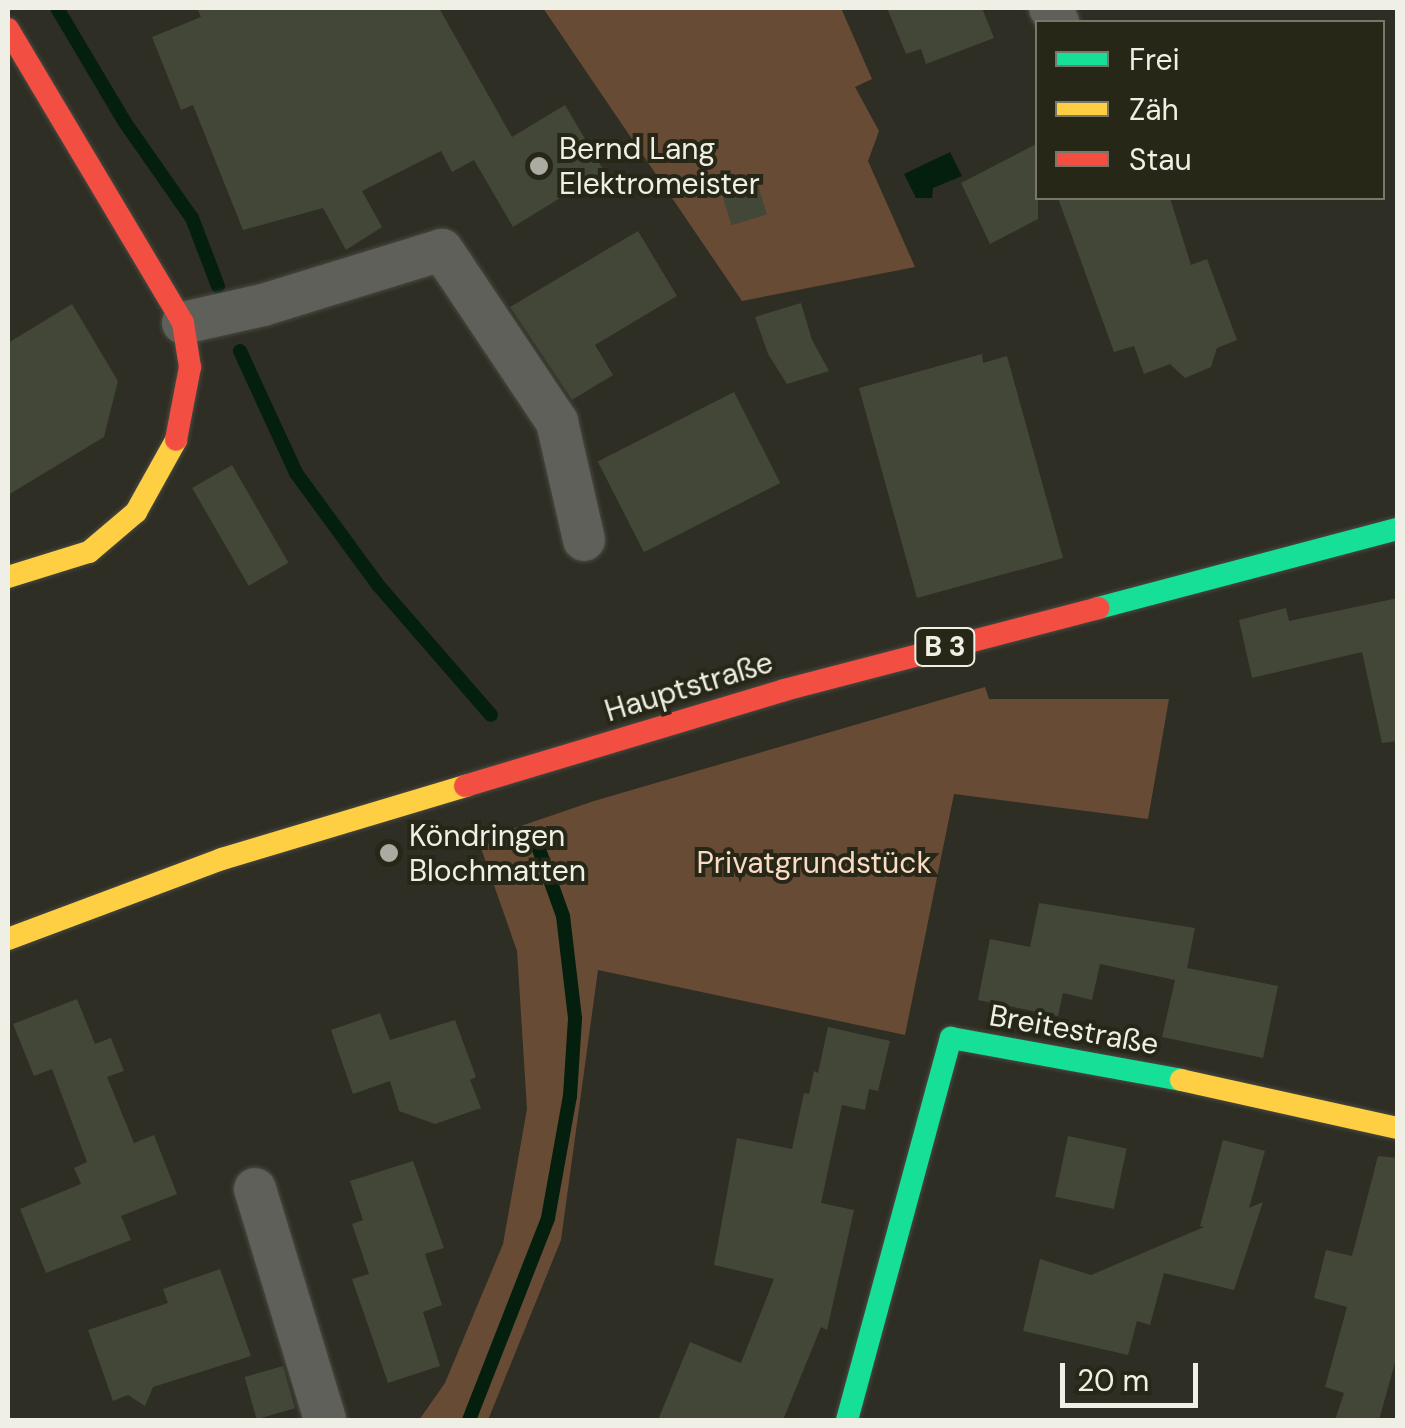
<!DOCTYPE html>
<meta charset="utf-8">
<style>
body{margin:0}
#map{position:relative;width:1405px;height:1428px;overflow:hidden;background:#2e2e24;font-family:"DM Sans",sans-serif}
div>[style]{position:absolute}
.green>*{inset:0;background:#674b35}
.water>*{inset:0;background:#041f0e}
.stream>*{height:14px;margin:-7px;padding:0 7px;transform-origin:7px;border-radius:7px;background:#041f0e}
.building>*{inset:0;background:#424738;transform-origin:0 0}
.roads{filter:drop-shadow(0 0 2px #494941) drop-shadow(0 0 2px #494941)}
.street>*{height:42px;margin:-21px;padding:0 21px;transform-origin:21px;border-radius:21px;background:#60605b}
.fast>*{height:22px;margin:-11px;padding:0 11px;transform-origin:11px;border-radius:11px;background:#16e098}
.slow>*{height:22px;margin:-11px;padding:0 11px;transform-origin:11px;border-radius:11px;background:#ffcf43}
.jam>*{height:22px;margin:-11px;padding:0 11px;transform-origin:11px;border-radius:11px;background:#f24e42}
.dots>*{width:28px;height:28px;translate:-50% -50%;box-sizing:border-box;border:5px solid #272718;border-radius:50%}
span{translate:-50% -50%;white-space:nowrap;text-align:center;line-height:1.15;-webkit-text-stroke:8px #272718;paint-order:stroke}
.shield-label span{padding:2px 8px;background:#272718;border:2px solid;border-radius:8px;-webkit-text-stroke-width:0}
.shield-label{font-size:28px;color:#efefe5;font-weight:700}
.poi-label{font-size:30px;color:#efefe5}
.left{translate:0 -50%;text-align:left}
.street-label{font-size:30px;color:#efefe5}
.park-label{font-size:30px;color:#fcdbc4}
.frame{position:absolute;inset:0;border:10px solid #efefe5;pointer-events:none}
.legend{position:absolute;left:1035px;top:20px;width:350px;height:180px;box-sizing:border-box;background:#272718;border:2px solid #77776a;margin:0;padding:12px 18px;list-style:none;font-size:30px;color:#efefe5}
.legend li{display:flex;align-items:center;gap:20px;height:50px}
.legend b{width:50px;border:2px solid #77776a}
.scale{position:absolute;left:1060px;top:1363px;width:138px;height:45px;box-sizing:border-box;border:5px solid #efefe5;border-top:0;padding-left:12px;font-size:30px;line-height:35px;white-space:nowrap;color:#efefe5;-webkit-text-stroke:8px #272718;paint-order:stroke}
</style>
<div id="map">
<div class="green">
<i style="clip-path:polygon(543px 8px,841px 8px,872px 79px,855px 87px,879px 131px,868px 161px,915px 267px,742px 301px)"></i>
<i style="clip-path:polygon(985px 687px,989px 699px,1169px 699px,1148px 819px,954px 794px,905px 1035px,598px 970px,561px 1240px,488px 1420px,419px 1420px,445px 1383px,503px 1244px,527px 1109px,517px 951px,481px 848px,512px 829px,594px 801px)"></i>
</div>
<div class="water">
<i style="clip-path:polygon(950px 152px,962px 176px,933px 188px,932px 198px,916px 198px,904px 174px)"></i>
</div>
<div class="stream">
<i style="left:57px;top:8px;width:131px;rotate:59.3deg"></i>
<i style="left:124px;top:121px;width:118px;rotate:55deg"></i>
<i style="left:192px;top:218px;width:73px;rotate:69.1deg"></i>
<i style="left:240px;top:351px;width:134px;rotate:65.3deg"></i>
<i style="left:296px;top:473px;width:139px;rotate:53.8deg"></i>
<i style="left:378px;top:585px;width:172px;rotate:49deg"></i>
<i style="left:469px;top:1420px;width:217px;rotate:-68.6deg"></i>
<i style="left:548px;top:1218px;width:124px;rotate:-79.8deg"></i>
<i style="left:570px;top:1096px;width:78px;rotate:-86.3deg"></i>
<i style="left:575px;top:1018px;width:103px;rotate:-96.7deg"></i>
<i style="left:563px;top:916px;width:80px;rotate:-109.8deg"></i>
</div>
<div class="building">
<i style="clip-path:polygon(197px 8px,439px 8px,512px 137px,565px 105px,604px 171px,513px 227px,474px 160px,452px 172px,441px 151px,362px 191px,382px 227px,346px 250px,323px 208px,243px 230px,193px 105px,181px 110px,152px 37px,201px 17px)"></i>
<i style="clip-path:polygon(887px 8px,982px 8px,994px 38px,926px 64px,921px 49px,906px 54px)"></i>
<i style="clip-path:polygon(1038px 143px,1038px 219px,990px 244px,961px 183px)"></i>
<i style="left:756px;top:179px;width:37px;height:37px;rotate:73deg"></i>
<i style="clip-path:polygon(1058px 198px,1170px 198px,1191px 265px,1207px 259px,1237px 340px,1217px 348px,1211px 367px,1185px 378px,1170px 364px,1144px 374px,1134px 346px,1114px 352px)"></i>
<i style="clip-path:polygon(638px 231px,677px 296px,595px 345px,613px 375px,572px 400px,510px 307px)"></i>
<i style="clip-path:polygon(801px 303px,812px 340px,829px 371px,787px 384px,768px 354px,755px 317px)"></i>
<i style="clip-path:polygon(72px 304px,118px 381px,104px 437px,8px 495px,8px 343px)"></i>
<i style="clip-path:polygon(982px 354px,983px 363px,1007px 356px,1063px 558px,917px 598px,859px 388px)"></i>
<i style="left:734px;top:392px;width:102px;height:153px;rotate:63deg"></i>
<i style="left:232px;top:465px;width:113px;height:46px;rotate:60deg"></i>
<i style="clip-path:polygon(1398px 598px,1398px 741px,1382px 743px,1362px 652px,1252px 678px,1239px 620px,1286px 608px,1289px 621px)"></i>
<i style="clip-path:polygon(1039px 903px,1195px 928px,1187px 968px,1278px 986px,1263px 1058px,1162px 1037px,1175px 980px,1100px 964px,1092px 1000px,1063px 993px,1058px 1016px,978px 1000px,990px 939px,1030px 947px)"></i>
<i style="clip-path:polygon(77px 999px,95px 1044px,111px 1038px,124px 1071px,107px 1077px,134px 1143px,154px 1135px,177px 1194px,121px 1216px,131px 1240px,46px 1273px,20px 1209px,81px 1184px,74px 1168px,87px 1162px,52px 1069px,34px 1076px,13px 1024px)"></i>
<i style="clip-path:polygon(380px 1013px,390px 1040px,455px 1020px,476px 1077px,470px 1080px,481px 1108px,435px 1124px,399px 1111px,390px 1081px,353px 1094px,331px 1030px)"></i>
<i style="clip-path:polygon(828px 1027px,890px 1041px,878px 1091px,869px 1089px,865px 1110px,842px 1105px,821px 1203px,854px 1210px,827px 1330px,821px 1327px,783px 1420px,658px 1420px,690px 1342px,741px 1363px,774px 1279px,714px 1265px,737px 1138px,792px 1149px,804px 1093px,809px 1094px,814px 1071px,818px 1073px)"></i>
<i style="left:1068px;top:1136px;width:60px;height:62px;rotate:12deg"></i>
<i style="clip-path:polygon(1223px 1140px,1265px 1151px,1249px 1208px,1263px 1202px,1234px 1290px,1164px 1273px,1150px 1325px,1137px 1321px,1128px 1355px,1023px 1331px,1040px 1259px,1091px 1275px,1204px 1227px,1200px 1226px)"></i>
<i style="clip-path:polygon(1378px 1156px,1398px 1158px,1398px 1352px,1379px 1420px,1335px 1420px,1344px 1393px,1325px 1387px,1347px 1307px,1314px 1298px,1326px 1250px,1352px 1256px)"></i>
<i style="clip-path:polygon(413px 1161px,444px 1248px,425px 1254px,442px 1305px,423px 1312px,440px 1366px,388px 1383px,352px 1279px,369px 1274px,352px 1224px,363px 1220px,350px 1181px)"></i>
<i style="clip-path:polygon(220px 1269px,251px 1356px,153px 1387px,145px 1406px,128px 1395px,113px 1401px,88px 1330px,168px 1303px,163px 1289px)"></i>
<i style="left:283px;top:1366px;width:44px;height:40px;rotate:74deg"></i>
</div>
<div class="roads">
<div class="street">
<i style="left:1050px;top:8px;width:16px;rotate:60deg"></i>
<i style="left:183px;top:323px;width:82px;rotate:-12.7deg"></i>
<i style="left:263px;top:305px;width:187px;rotate:-17.1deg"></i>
<i style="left:442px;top:250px;width:207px;rotate:56.2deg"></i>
<i style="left:557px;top:422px;width:121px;rotate:77.1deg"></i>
<i style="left:255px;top:1189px;width:241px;rotate:73.1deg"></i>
</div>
<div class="fast">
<i style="left:1098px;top:608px;width:310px;rotate:-14.8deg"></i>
<i style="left:847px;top:1420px;width:396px;rotate:-74.8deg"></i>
<i style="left:951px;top:1038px;width:234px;rotate:10.3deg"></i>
</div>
<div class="slow">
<i style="left:8px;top:577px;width:85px;rotate:-17.2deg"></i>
<i style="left:89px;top:552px;width:62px;rotate:-40.4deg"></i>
<i style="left:136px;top:512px;width:82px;rotate:-60.9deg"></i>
<i style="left:8px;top:939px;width:228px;rotate:-20.5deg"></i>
<i style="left:222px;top:859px;width:254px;rotate:-16.7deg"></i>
<i style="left:1181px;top:1080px;width:222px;rotate:12.5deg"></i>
</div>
<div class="jam">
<i style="left:8px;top:29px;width:342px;rotate:59.2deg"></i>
<i style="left:183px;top:323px;width:45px;rotate:81deg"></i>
<i style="left:190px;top:367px;width:74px;rotate:100.9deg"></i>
<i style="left:465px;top:786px;width:333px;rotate:-16.7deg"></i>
<i style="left:784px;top:690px;width:325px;rotate:-14.6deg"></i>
</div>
</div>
<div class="dots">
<i style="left:539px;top:166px;background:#ababa1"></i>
<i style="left:389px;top:853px;background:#ababa1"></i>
</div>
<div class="shield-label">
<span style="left:945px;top:647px">B 3</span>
</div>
<div class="poi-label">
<span class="left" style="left:559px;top:166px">Bernd Lang<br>Elektromeister</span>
<span class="left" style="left:409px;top:853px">Köndringen<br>Blochmatten</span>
</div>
<div class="street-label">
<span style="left:689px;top:687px;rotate:-17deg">Hauptstraße</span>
<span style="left:1074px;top:1030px;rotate:10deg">Breitestraße</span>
</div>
<div class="park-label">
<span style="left:814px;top:863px">Privatgrundstück</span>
</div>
<div class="frame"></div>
<ul class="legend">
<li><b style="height:12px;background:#16e098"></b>Frei</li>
<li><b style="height:12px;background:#ffcf43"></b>Zäh</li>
<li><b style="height:12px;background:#f24e42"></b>Stau</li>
</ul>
<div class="scale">20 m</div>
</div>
